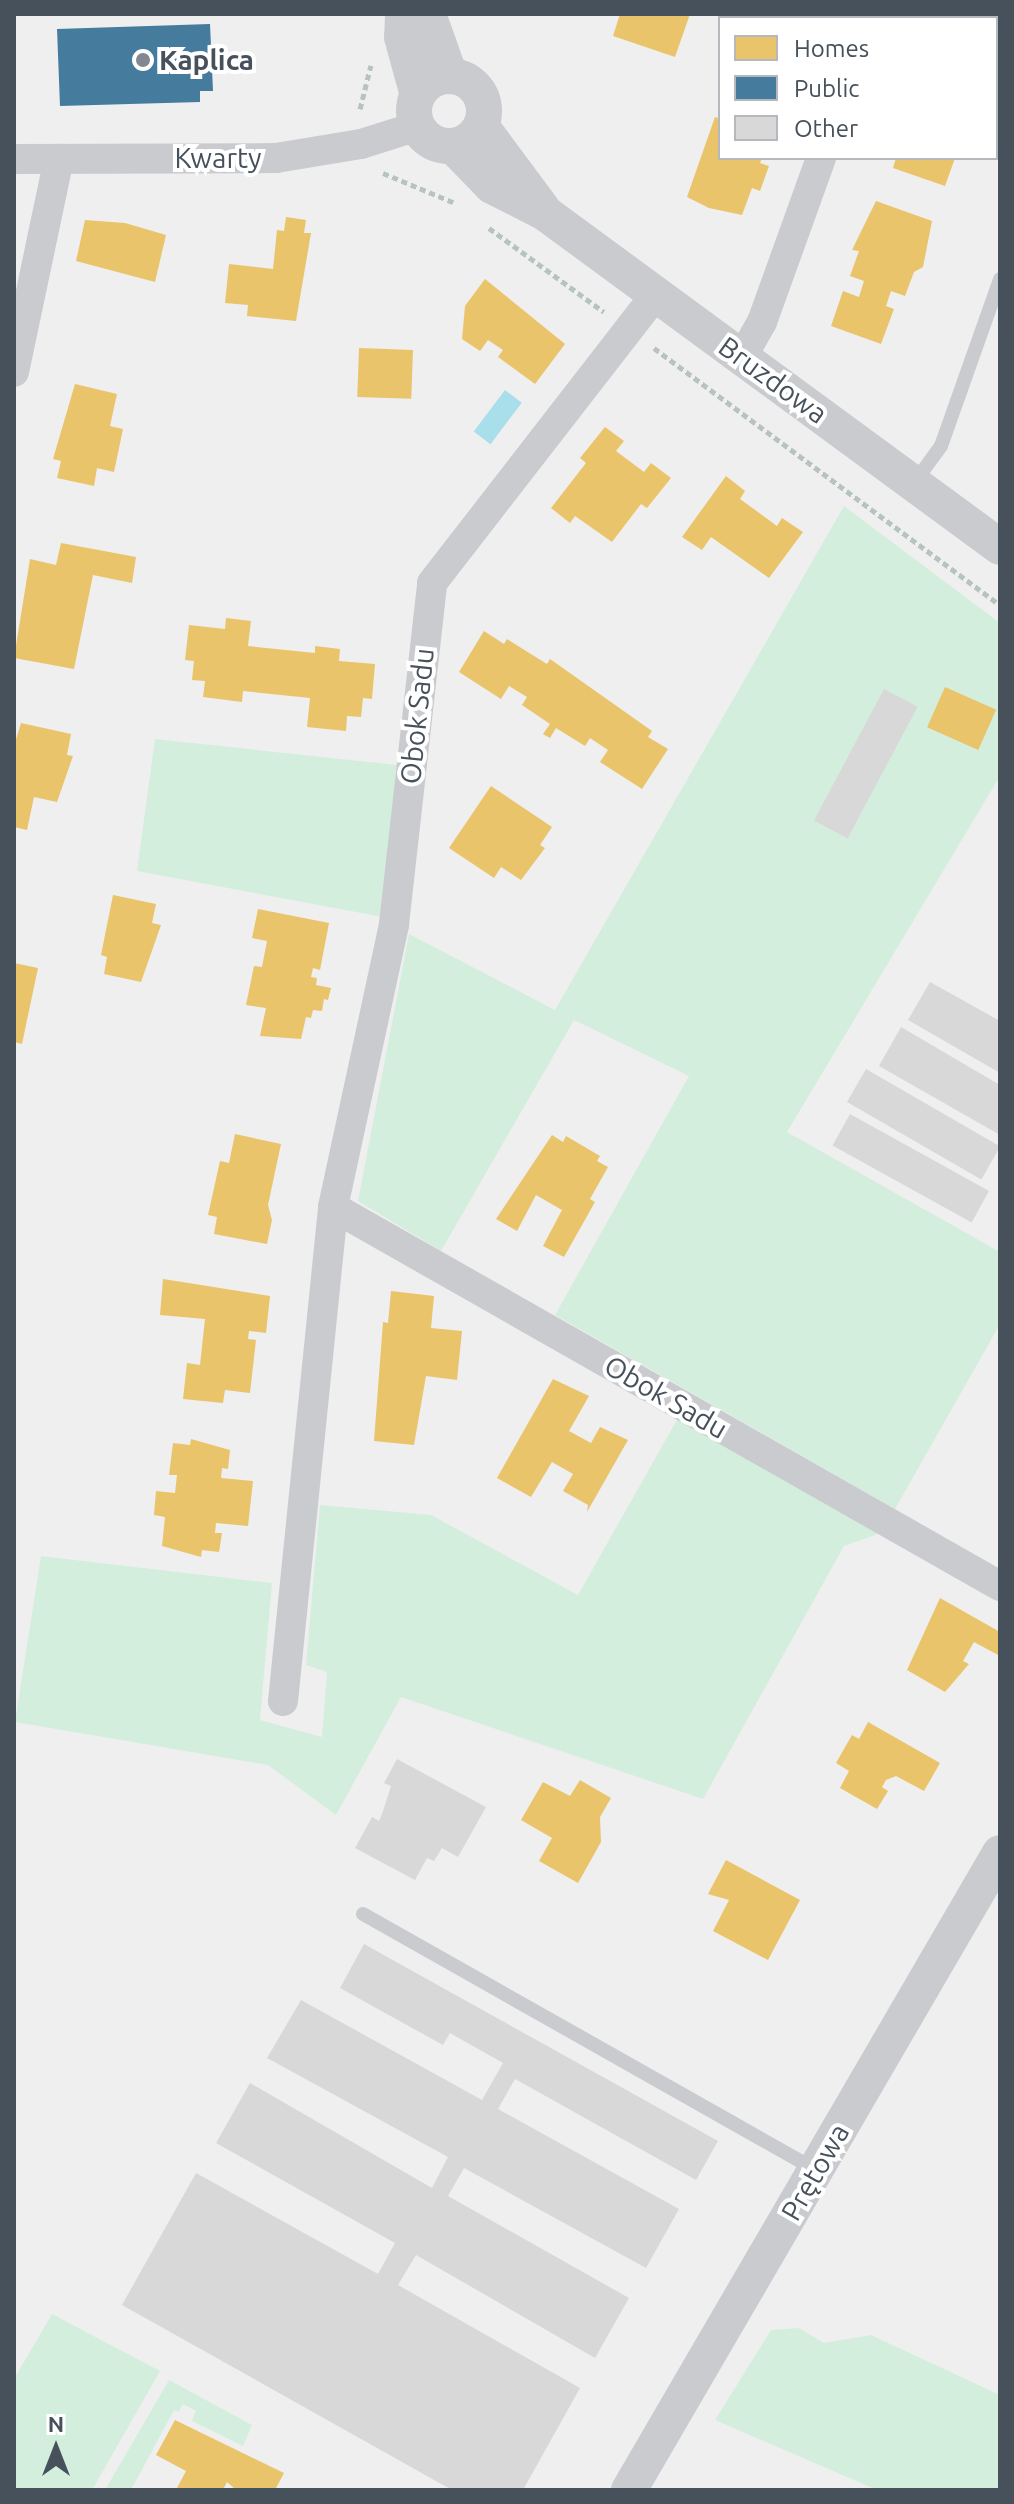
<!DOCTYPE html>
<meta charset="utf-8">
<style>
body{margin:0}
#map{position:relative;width:1014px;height:2504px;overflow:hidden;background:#efefef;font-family:Ubuntu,sans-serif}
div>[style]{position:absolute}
.green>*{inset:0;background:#d4eedd}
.water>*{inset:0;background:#a9deeb;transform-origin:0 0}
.homes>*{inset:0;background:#e9c46a;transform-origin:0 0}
.public>*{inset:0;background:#457b9d}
.building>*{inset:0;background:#d8d8d9;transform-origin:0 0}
.path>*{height:5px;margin-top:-2.5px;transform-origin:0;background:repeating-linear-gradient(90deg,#b7c3bf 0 6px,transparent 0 10px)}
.service>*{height:14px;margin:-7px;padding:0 7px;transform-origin:7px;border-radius:7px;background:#c9cbce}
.minor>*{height:30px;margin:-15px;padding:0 15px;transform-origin:15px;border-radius:15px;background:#c9cbce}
.tertiary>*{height:36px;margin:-18px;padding:0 18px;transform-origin:18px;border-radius:18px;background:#c9cbce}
.tertiary>.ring{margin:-18px;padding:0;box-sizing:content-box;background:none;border:36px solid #c9cbce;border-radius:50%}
.dots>*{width:22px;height:22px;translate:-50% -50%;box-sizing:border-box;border:4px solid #fff;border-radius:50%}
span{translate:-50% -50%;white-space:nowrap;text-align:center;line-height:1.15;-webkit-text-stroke:8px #fff;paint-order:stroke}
.poi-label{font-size:28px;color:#47515b;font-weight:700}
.left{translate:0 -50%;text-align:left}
.street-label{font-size:28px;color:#47515b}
.frame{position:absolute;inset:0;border:16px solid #47515b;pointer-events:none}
.legend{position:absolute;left:718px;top:16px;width:280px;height:144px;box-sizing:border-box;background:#fff;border:2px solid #b5b9bd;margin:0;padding:10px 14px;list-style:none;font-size:24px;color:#47515b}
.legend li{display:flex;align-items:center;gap:16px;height:40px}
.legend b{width:40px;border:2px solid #b5b9bd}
.north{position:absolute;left:16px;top:2408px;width:80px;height:80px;-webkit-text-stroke:6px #fff;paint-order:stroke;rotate:0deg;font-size:22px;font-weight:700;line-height:32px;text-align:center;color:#47515b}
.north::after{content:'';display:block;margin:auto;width:28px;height:36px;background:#47515b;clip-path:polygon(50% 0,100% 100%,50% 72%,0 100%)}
</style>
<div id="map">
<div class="green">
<i style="clip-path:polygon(844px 506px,1000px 623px,1000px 776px,787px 1132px,1000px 1252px,1000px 1324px,895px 1509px,555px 1315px,689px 1076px,574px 1020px,441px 1251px,358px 1201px,409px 934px,555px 1010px)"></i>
<i style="clip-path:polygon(155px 739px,397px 765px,383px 917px,137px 871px)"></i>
<i style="clip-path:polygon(678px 1418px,881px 1533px,844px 1546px,703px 1799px,401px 1697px,336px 1815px,268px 1765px,15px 1722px,41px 1556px,272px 1583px,260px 1720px,322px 1737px,327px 1672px,306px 1665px,320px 1505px,431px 1515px,578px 1595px)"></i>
<i style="clip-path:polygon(52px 2314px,160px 2371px,92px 2490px,14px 2490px,14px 2379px)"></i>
<i style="clip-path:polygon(799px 2328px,824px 2343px,871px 2335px,1000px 2395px,1000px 2490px,877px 2490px,715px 2420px,771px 2330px)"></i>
<i style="clip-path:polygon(169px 2380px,252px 2425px,243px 2446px,192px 2421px,196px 2411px,183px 2404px,179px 2412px,174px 2410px,131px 2490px,105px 2490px)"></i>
</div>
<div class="water">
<i style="left:505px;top:390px;width:21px;height:52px;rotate:37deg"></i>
</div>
<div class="homes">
<i style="clip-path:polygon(620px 14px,690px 14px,675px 57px,613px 36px)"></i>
<i style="clip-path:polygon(751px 14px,812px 14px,818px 17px,750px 18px)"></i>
<i style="clip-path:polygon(715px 117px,720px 119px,720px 158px,762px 158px,760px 163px,769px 166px,760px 191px,752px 188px,742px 215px,709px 208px,687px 197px)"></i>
<i style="clip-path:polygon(896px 158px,955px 158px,945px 186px,893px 168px)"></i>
<i style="clip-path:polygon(876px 201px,932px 221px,923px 267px,914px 272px,905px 296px,891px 291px,886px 306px,894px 309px,881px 344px,831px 326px,843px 291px,859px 297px,864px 281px,850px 276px,859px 251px,852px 250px)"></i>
<i style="clip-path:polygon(286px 217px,306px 220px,304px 233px,311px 233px,296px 321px,247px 316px,248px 305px,225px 303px,229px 264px,273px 269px,277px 230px,284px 231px)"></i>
<i style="clip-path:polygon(85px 220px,125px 223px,166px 235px,155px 282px,76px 261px)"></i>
<i style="clip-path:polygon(485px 279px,565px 344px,535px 384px,498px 357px,503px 350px,488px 340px,480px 351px,462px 339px,465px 306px)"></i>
<i style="left:359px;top:348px;width:54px;height:49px;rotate:2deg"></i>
<i style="clip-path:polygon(75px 384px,117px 394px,110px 426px,123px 429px,114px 472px,97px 468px,94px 486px,57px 478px,61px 461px,53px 459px)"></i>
<i style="clip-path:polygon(605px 427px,624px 441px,616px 451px,644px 472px,651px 463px,671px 478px,647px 508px,641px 504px,612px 542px,575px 516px,570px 523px,551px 508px,586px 463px,580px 458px)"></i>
<i style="clip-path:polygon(726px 476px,745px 491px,740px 499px,777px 526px,782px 518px,803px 532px,769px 578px,711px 537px,702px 550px,682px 537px)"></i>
<i style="clip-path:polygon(61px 543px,136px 557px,132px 583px,93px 575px,74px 669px,14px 658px,30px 559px,56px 565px)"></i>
<i style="clip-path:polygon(226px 618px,251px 621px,248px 646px,315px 653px,315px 646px,340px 649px,339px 661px,375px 664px,372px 699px,363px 698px,361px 717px,347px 716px,346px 731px,307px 727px,310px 698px,243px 691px,242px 702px,203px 697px,205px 681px,192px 680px,194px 661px,185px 660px,189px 625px,225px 629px)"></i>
<i style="clip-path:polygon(484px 631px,504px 644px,507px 639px,547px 664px,550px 659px,652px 731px,648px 737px,668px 749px,642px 789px,600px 762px,608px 750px,590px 738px,585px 746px,556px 728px,550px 738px,543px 734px,550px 724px,522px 705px,527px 697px,509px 686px,501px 699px,459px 672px)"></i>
<i style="left:945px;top:687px;width:56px;height:44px;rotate:24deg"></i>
<i style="clip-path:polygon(21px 723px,71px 734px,67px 755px,73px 756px,57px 802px,34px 797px,27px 830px,14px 827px,14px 746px)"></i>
<i style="clip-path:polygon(491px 786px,552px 827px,540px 845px,545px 848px,521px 880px,501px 867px,494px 878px,449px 848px)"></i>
<i style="clip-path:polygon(113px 895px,156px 904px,152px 923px,161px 925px,141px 982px,104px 974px,107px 957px,101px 955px)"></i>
<i style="clip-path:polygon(258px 909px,329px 923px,320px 970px,313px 968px,311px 977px,317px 978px,316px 985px,331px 988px,328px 1000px,324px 999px,322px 1011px,313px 1010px,311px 1018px,306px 1017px,301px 1039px,260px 1036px,266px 1008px,246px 1005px,254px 966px,262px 967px,267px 941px,252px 938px)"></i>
<i style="clip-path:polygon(14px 963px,38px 968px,22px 1044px,14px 1042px)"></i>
<i style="clip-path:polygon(235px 1134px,281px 1144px,268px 1205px,272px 1220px,267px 1244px,214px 1234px,217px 1217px,208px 1215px,220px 1161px,229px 1163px)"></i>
<i style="clip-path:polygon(552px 1135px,563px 1142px,566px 1136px,600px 1156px,597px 1161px,608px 1167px,590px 1199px,595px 1202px,564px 1257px,543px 1246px,562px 1210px,536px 1195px,517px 1231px,496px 1219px)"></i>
<i style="clip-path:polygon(163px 1279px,270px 1296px,266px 1333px,249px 1331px,248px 1339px,256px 1340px,250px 1393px,225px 1390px,223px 1403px,183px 1399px,187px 1363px,200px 1365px,205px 1319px,160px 1315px)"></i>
<i style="clip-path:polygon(391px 1291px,434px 1296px,431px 1328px,462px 1331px,457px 1380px,426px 1376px,414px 1445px,374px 1441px,383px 1322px,388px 1323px)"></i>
<i style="clip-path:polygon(553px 1379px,589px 1396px,569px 1431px,591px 1443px,600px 1427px,628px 1440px,587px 1512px,588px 1505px,563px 1491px,573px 1474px,552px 1462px,531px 1497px,497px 1478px)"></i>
<i style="clip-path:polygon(191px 1439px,230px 1450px,228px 1469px,222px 1468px,221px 1478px,253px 1481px,248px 1526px,216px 1523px,215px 1533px,222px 1533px,219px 1552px,202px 1550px,201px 1557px,162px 1546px,165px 1517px,154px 1515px,156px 1491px,175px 1493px,177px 1475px,169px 1475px,173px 1443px,190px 1445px)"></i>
<i style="clip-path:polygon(940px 1598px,1000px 1632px,1000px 1656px,974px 1642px,963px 1661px,969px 1664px,945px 1692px,907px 1670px)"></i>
<i style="clip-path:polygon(868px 1722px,940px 1763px,924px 1791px,896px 1776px,886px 1780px,882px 1787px,888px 1791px,877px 1809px,840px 1788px,849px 1771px,836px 1763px,852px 1735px,859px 1739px)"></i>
<i style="clip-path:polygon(580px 1780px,611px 1798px,600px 1817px,601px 1842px,578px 1883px,539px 1861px,552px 1838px,521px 1820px,543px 1782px,570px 1796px)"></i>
<i style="clip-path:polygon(726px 1860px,800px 1900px,768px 1960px,713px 1931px,729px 1900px,708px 1894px)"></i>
<i style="clip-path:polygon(175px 2420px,284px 2473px,275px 2490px,236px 2490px,227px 2482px,223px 2490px,177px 2488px,186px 2471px,156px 2455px)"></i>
</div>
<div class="public">
<i style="clip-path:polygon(210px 24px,213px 91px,200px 91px,200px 102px,60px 106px,57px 29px)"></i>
</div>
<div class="building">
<i style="left:884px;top:689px;width:38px;height:149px;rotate:28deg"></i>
<i style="clip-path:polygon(930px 982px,1000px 1021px,1000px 1073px,908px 1020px)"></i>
<i style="clip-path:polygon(901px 1027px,1000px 1085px,1000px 1135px,879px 1066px)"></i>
<i style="left:866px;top:1069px;width:155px;height:38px;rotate:30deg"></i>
<i style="left:850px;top:1114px;width:159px;height:36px;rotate:29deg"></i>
<i style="clip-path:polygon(397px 1759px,486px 1807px,458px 1857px,442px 1848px,434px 1861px,427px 1858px,415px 1880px,355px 1848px,372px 1817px,379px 1821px,382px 1814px,391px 1786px,384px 1783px)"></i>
<i style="clip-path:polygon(364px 1944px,718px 2141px,696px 2180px,515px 2079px,498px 2109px,679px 2209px,646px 2268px,464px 2168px,448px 2196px,629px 2298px,595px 2358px,416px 2255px,398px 2285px,580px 2388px,523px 2490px,452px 2490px,122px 2305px,196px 2173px,378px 2274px,395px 2243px,216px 2143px,250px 2083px,432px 2188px,448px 2157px,267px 2058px,301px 2000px,482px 2100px,503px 2063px,450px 2033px,443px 2045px,340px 1988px)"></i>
</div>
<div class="path">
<i style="left:360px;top:109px;width:45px;rotate:-76deg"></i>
<i style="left:383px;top:173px;width:78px;rotate:22.6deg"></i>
<i style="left:489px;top:228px;width:142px;rotate:36.1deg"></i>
<i style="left:654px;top:348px;width:431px;rotate:36.6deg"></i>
</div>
<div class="service">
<i style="left:914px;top:483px;width:46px;rotate:-53.9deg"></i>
<i style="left:941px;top:446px;width:177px;rotate:-70.5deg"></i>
<i style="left:363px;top:1914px;width:520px;rotate:29.47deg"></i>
</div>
<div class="minor">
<i style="left:872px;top:18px;width:4px;rotate:-63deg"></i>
<i style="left:14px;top:159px;width:262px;rotate:-0.2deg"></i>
<i style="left:276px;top:158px;width:86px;rotate:-9.4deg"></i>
<i style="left:361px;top:144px;width:60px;rotate:-17.5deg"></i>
<i style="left:742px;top:357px;width:40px;rotate:-60.3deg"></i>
<i style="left:762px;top:322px;width:174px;rotate:-70.2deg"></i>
<i style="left:14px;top:372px;width:218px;rotate:-78.1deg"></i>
<i style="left:333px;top:1207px;width:767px;rotate:29.61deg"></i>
<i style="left:283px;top:1701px;width:497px;rotate:-84.2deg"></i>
<i style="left:333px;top:1207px;width:289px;rotate:-77.8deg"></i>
<i style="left:394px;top:924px;width:343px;rotate:-83.6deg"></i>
<i style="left:432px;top:583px;width:366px;rotate:-52.2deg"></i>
</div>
<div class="tertiary">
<i style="left:403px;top:14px;width:23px;rotate:92deg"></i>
<i style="left:402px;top:37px;width:60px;rotate:74.6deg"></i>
<i style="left:428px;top:14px;width:66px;rotate:70.5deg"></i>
<i class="ring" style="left:414px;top:76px;width:34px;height:34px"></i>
<i style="left:481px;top:126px;width:102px;rotate:53.4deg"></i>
<i style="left:453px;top:146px;width:56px;rotate:45.7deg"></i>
<i style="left:492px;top:186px;width:59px;rotate:27deg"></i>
<i style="left:545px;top:213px;width:564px;rotate:36.28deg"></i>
<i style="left:629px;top:2490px;width:737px;rotate:-59.78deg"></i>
</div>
<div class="dots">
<i style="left:143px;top:60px;background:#82888f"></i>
</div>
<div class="poi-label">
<span class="left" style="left:159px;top:60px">Kaplica</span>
</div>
<div class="street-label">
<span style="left:218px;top:158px">Kwarty</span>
<span style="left:773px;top:380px;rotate:36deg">Bruzdowa</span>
<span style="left:417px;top:716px;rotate:-84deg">Obok Sadu</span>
<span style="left:666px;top:1397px;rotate:30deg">Obok Sadu</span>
<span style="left:815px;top:2172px;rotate:-60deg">Prętowa</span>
</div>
<div class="frame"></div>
<ul class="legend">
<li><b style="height:22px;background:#e9c46a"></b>Homes</li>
<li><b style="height:22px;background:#457b9d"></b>Public</li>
<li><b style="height:22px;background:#d8d8d9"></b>Other</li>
</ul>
<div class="north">N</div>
</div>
